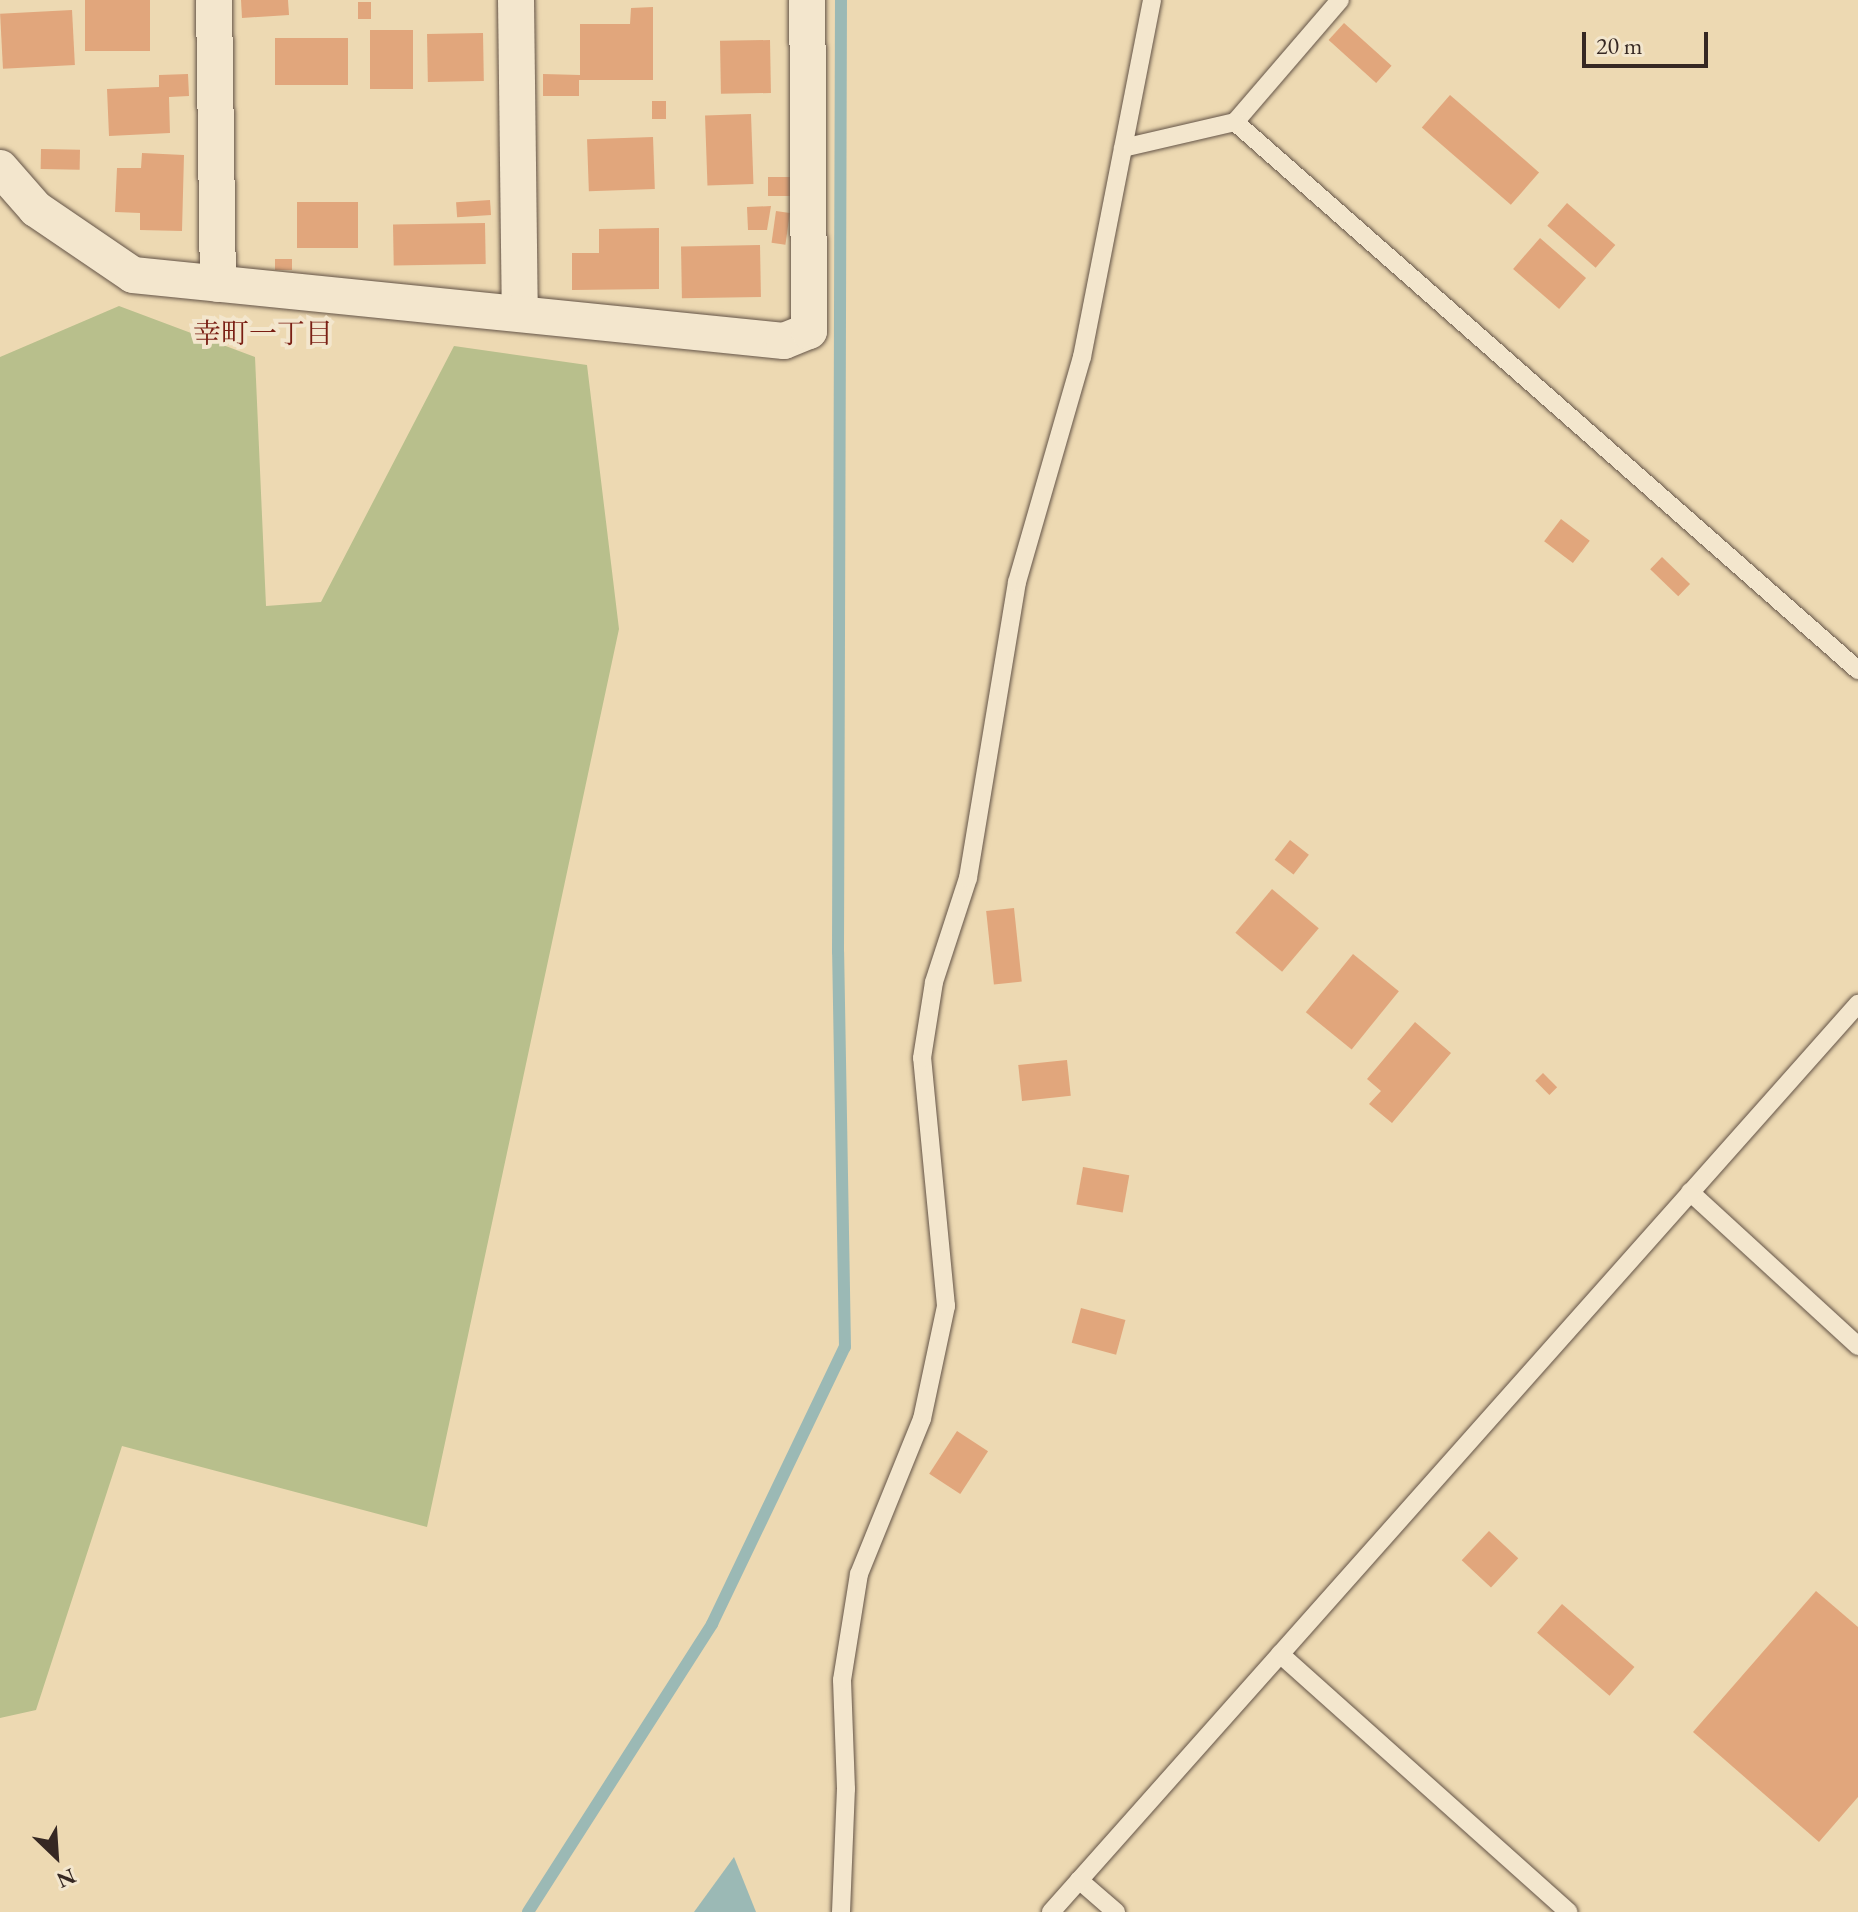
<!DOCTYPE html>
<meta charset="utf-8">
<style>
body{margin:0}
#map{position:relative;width:1858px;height:1912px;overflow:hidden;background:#edd9b2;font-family:"EB Garamond","Noto Serif JP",serif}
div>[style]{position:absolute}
.green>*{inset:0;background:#b8bf8c}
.water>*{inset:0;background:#9bb9b5}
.stream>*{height:12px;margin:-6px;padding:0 6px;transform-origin:6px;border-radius:6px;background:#9bb9b5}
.building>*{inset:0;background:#e1a67c;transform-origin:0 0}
.roads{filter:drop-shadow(0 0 2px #645447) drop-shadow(0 0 2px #645447)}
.lane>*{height:18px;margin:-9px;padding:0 9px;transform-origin:9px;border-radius:9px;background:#f3e6cd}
.street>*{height:36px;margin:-18px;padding:0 18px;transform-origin:18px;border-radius:18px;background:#f3e6cd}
span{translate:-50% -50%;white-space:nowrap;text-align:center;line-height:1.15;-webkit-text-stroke:8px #f3e6cd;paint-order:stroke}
.neighbourhood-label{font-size:28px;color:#7a1f14}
.north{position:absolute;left:16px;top:1816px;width:80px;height:80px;-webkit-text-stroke:6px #f3e6cd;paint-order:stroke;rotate:155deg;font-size:22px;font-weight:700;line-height:32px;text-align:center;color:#362823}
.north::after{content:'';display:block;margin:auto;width:28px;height:36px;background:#362823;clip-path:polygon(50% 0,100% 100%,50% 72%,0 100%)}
.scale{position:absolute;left:1582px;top:32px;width:126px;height:36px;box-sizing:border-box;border:4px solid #362823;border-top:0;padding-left:10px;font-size:24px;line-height:28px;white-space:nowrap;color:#362823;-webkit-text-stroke:6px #f3e6cd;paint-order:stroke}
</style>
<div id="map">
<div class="green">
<i style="clip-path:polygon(119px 306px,255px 357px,266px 606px,321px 602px,454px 346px,587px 365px,619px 629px,427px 1527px,122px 1446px,36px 1710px,0 1718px,0 357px)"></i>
</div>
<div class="water">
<i style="clip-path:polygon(734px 1857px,756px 1912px,694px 1912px)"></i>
</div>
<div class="stream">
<i style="left:528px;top:1912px;width:342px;rotate:-57.4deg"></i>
<i style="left:712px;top:1624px;width:307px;rotate:-64.4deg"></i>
<i style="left:845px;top:1347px;width:395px;rotate:-91deg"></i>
<i style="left:838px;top:952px;width:952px;rotate:-89.82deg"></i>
</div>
<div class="building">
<i style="left:85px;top:0;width:65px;height:51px"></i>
<i style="clip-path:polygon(241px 0,288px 0,289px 15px,242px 18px)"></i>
<i style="left:358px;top:2px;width:13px;height:17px"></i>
<i style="clip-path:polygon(653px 7px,653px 80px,579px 80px,579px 96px,543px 96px,543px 74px,580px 75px,580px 24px,630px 24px,631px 8px)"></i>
<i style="left:72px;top:10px;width:55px;height:72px;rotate:87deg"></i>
<i style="left:1344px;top:23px;width:64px;height:23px;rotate:42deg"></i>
<i style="left:370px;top:30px;width:43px;height:59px"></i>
<i style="left:483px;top:33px;width:48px;height:56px;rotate:89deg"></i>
<i style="left:275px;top:38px;width:73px;height:47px"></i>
<i style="left:770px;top:40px;width:53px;height:50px;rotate:89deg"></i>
<i style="clip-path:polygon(188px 74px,189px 96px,169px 97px,170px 133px,109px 136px,107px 89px,159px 87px,159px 75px)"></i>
<i style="left:1450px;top:95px;width:118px;height:43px;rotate:41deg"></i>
<i style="left:652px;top:101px;width:14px;height:18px"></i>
<i style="left:751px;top:114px;width:70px;height:46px;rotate:88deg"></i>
<i style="left:653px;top:137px;width:52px;height:66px;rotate:88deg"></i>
<i style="left:41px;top:149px;width:39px;height:20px;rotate:1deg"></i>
<i style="clip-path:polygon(142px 153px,184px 155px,182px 231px,140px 230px,140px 213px,115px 212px,117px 168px,141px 168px)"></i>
<i style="left:768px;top:177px;width:22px;height:19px"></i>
<i style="left:490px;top:200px;width:15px;height:34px;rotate:86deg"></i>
<i style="left:297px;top:202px;width:61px;height:46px"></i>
<i style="left:1567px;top:203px;width:64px;height:30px;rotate:41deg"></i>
<i style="clip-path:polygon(771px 206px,767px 230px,748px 230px,747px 207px)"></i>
<i style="left:776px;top:211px;width:14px;height:32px;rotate:8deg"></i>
<i style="left:485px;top:223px;width:41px;height:92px;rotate:89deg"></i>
<i style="clip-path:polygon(659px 228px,659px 289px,572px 290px,572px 253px,599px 253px,599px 229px)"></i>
<i style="left:1540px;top:238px;width:61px;height:41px;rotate:41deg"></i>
<i style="left:760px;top:245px;width:52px;height:79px;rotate:89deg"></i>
<i style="left:275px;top:259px;width:17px;height:11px"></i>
<i style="left:1561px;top:519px;width:36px;height:28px;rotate:37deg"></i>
<i style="left:1662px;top:557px;width:39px;height:17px;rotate:44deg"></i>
<i style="left:1290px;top:840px;width:24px;height:25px;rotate:38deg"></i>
<i style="left:1272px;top:889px;width:61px;height:57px;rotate:40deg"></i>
<i style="left:1014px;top:908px;width:74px;height:28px;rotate:84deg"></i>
<i style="left:1353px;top:954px;width:59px;height:75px;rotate:39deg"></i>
<i style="clip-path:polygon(1415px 1022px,1451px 1053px,1392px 1123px,1369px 1104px,1381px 1091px,1367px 1079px)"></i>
<i style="left:1067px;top:1060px;width:36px;height:49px;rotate:84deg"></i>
<i style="left:1543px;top:1073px;width:20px;height:11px;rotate:45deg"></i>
<i style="left:1083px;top:1167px;width:47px;height:38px;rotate:10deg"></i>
<i style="left:1081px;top:1308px;width:46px;height:36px;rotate:15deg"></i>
<i style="left:957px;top:1431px;width:37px;height:51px;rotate:33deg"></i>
<i style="left:1489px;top:1531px;width:40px;height:40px;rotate:43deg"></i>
<i style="clip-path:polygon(1816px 1591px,1858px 1627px,1858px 1797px,1819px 1842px,1693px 1732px)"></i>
<i style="left:1562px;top:1604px;width:96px;height:38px;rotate:41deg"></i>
</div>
<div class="roads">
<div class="lane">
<i style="left:1340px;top:0;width:161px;rotate:130.7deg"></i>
<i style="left:1235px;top:122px;width:830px;rotate:41.34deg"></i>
<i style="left:1123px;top:148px;width:115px;rotate:-13.1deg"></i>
<i style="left:1690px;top:1192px;width:228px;rotate:42.5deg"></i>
<i style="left:1280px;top:1654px;width:387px;rotate:41.8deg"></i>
<i style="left:1079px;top:1880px;width:49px;rotate:40.9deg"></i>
<i style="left:841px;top:1912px;width:123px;rotate:-87.7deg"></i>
<i style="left:846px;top:1789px;width:109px;rotate:-92.1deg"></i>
<i style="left:842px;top:1680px;width:107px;rotate:-80.9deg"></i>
<i style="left:859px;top:1574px;width:167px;rotate:-67.9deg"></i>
<i style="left:922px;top:1419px;width:116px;rotate:-78deg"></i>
<i style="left:946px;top:1306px;width:249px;rotate:-95.5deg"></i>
<i style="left:922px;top:1058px;width:77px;rotate:-81deg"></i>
<i style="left:934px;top:982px;width:109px;rotate:-71.9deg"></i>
<i style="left:968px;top:878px;width:300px;rotate:-80.6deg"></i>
<i style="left:1017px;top:582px;width:234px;rotate:-73.9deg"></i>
<i style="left:1082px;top:357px;width:364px;rotate:-78.9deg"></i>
<i style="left:1051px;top:1912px;width:1215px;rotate:-48.37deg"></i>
</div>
<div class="street">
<i style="left:214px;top:0;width:284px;rotate:89.2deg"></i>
<i style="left:516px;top:0;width:313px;rotate:89.3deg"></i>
<i style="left:0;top:168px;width:55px;rotate:48.7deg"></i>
<i style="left:36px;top:209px;width:117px;rotate:34.2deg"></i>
<i style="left:133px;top:275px;width:654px;rotate:5.79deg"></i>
<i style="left:784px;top:341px;width:27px;rotate:-22deg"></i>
<i style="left:809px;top:331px;width:331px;rotate:-90.3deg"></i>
</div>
</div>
<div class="neighbourhood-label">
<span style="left:263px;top:333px">幸町一丁目</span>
</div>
<div class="north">N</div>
<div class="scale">20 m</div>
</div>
